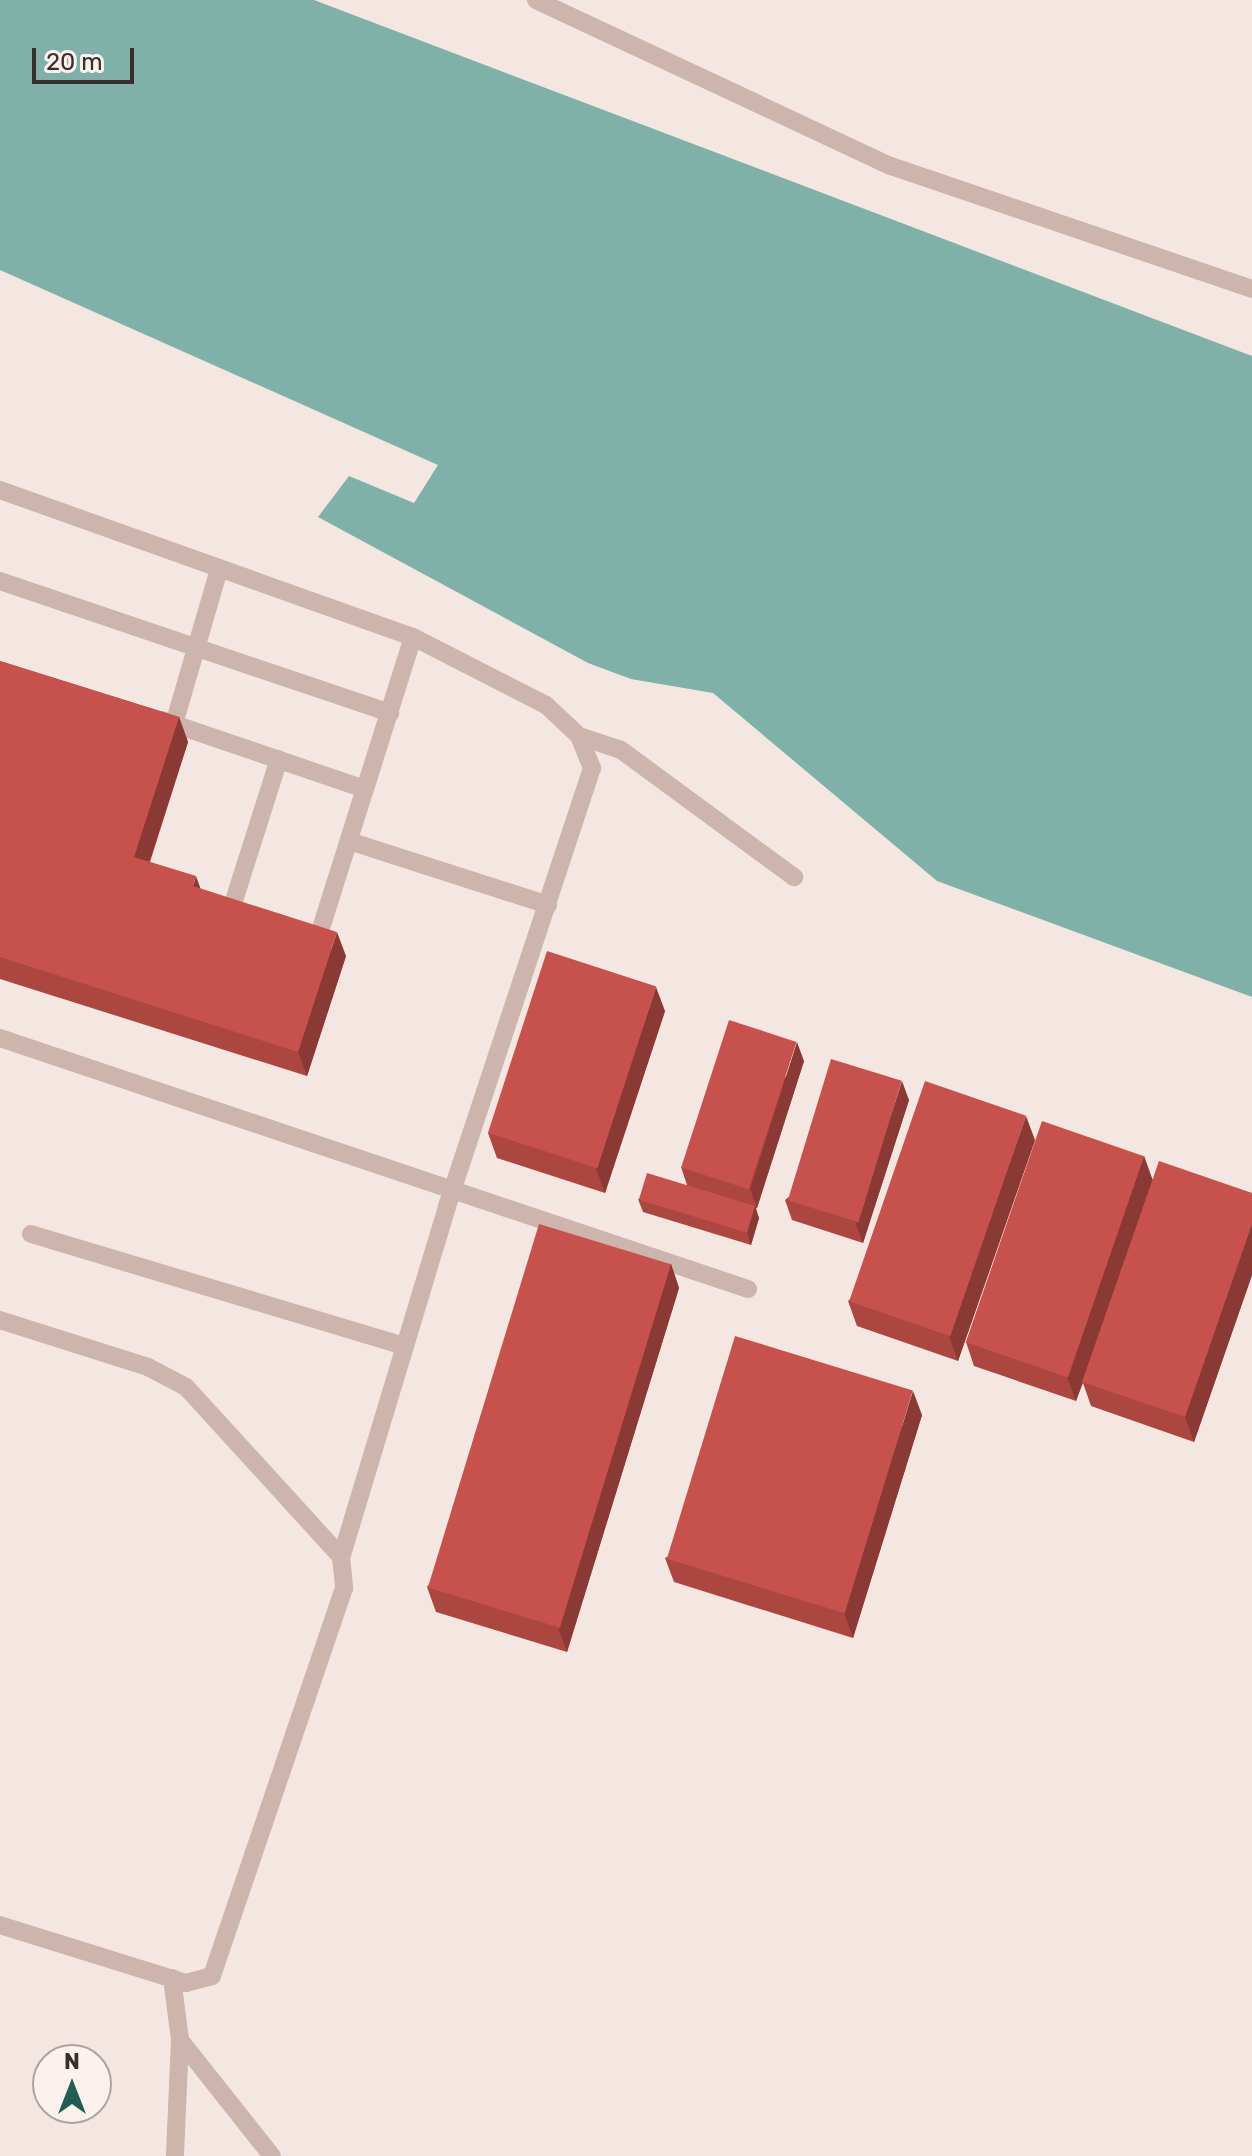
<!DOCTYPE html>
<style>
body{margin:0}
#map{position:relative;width:1252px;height:2156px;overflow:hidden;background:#f4e7e1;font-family:Rubik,sans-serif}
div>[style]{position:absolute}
.water>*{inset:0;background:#7fb1a9}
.service>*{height:18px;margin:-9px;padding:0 9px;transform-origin:9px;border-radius:9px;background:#cdb4ac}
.wall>*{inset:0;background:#ab4641}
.shaded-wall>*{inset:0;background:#8b3935}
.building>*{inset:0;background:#c7514c;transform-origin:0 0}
span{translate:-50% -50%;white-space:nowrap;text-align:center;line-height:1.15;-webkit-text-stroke:8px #fbf2ee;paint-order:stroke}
.north{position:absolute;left:32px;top:2044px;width:80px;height:80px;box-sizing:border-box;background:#fbf2ee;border:2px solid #aea3a0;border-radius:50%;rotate:0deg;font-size:22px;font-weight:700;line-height:32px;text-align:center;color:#3b2d2b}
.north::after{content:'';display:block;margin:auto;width:28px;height:36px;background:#205d55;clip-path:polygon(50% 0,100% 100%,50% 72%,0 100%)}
.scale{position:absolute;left:32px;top:48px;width:102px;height:36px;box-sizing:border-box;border:4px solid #3b2d2b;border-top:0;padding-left:10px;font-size:24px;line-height:28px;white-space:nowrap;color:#3b2d2b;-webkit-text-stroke:6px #fbf2ee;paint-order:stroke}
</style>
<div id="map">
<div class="water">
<i style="clip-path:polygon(0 0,314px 0,1252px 356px,1252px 997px,937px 881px,713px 693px,631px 679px,588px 663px,318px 517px,349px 476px,414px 503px,438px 465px,0 270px)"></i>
</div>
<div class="service">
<i style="left:536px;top:0;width:392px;rotate:25.1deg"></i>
<i style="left:891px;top:166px;width:381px;rotate:18.8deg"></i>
<i style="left:0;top:490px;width:438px;rotate:19.6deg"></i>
<i style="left:413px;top:637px;width:149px;rotate:27.1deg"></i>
<i style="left:546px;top:705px;width:45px;rotate:43.2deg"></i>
<i style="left:579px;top:736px;width:35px;rotate:68deg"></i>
<i style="left:592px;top:768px;width:462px;rotate:108.3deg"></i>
<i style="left:447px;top:1207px;width:366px;rotate:106.8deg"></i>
<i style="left:0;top:581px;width:412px;rotate:18.7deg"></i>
<i style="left:162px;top:720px;width:214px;rotate:18.8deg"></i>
<i style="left:365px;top:789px;width:159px;rotate:-72.5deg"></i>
<i style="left:174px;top:724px;width:161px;rotate:-73.8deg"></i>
<i style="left:579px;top:736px;width:44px;rotate:18.4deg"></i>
<i style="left:621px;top:750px;width:215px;rotate:36.3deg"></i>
<i style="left:349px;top:841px;width:209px;rotate:17.8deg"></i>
<i style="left:232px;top:907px;width:155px;rotate:-72.4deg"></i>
<i style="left:322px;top:925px;width:143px;rotate:-72.5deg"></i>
<i style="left:0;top:1038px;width:789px;rotate:18.55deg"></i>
<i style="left:31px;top:1234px;width:390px;rotate:16.7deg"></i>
<i style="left:0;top:1320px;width:155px;rotate:17.6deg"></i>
<i style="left:148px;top:1367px;width:43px;rotate:27.8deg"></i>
<i style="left:186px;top:1387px;width:230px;rotate:47.6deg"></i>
<i style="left:341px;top:1557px;width:31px;rotate:84deg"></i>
<i style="left:344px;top:1588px;width:410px;rotate:108.8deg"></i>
<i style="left:212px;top:1976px;width:27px;rotate:165deg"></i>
<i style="left:186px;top:1983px;width:195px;rotate:-162.7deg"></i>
<i style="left:172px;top:1978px;width:63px;rotate:82.6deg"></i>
<i style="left:180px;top:2040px;width:116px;rotate:92.5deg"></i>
<i style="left:180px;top:2040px;width:148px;rotate:51.6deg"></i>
</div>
<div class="wall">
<i style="clip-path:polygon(0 661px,179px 717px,188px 742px,150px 862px,201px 889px,346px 956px,307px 1076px,0 979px)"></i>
<i style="clip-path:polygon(665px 1011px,605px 1193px,497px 1158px,488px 1133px)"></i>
<i style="clip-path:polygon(804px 1061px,757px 1208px,755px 1208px,759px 1218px,751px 1245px,643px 1212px,638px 1199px,687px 1185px,681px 1167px)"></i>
<i style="clip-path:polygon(909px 1100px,863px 1243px,792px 1220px,785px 1200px)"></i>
<i style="clip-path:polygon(1035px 1140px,958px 1361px,857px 1326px,848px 1301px)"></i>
<i style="clip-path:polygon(1144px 1156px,1152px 1179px,1252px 1193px,1252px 1275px,1194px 1442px,1091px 1406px,1083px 1383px,1076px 1401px,974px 1366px,966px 1342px)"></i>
<i style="clip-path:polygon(671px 1264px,679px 1288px,567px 1652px,436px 1612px,427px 1587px)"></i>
<i style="clip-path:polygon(922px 1415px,853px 1638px,674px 1582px,665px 1558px)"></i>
</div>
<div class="shaded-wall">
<i style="clip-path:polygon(179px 717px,188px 742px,143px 881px,134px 857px)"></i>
<i style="clip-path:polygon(196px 876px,205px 901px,193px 886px)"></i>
<i style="clip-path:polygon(337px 932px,346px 956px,307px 1076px,298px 1052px)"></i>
<i style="clip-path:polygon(656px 987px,665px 1011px,605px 1193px,596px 1169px)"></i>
<i style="clip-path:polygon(797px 1042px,804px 1061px,757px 1208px,750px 1189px)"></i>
<i style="clip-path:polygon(902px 1081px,909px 1100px,863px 1243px,856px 1224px)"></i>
<i style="clip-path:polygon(1026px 1116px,1035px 1140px,958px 1361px,949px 1336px)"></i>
<i style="clip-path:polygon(1144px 1156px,1153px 1181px,1076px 1401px,1067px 1377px)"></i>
<i style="clip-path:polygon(755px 1205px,759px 1218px,751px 1245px,747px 1232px)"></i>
<i style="clip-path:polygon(1252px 1224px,1252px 1275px,1194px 1442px,1185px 1417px)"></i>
<i style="clip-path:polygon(671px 1264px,679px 1288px,567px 1652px,558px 1627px)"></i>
<i style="clip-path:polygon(913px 1391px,922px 1415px,853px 1638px,844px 1613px)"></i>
</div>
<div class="building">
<i style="clip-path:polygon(0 661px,179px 717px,134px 857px,196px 876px,193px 886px,337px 932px,298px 1052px,0 957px)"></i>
<i style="left:547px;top:951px;width:115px;height:191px;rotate:18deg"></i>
<i style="left:729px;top:1020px;width:71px;height:155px;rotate:18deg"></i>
<i style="left:831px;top:1059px;width:74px;height:148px;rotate:17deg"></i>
<i style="left:925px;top:1081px;width:107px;height:233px;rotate:19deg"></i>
<i style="left:1042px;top:1121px;width:108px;height:234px;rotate:19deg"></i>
<i style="clip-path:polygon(1159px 1161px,1252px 1193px,1252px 1224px,1185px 1417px,1082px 1382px)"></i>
<i style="left:647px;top:1173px;width:113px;height:28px;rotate:17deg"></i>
<i style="left:539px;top:1224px;width:138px;height:380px;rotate:17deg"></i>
<i style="left:735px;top:1336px;width:186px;height:233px;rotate:17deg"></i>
</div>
<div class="north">N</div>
<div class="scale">20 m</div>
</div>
